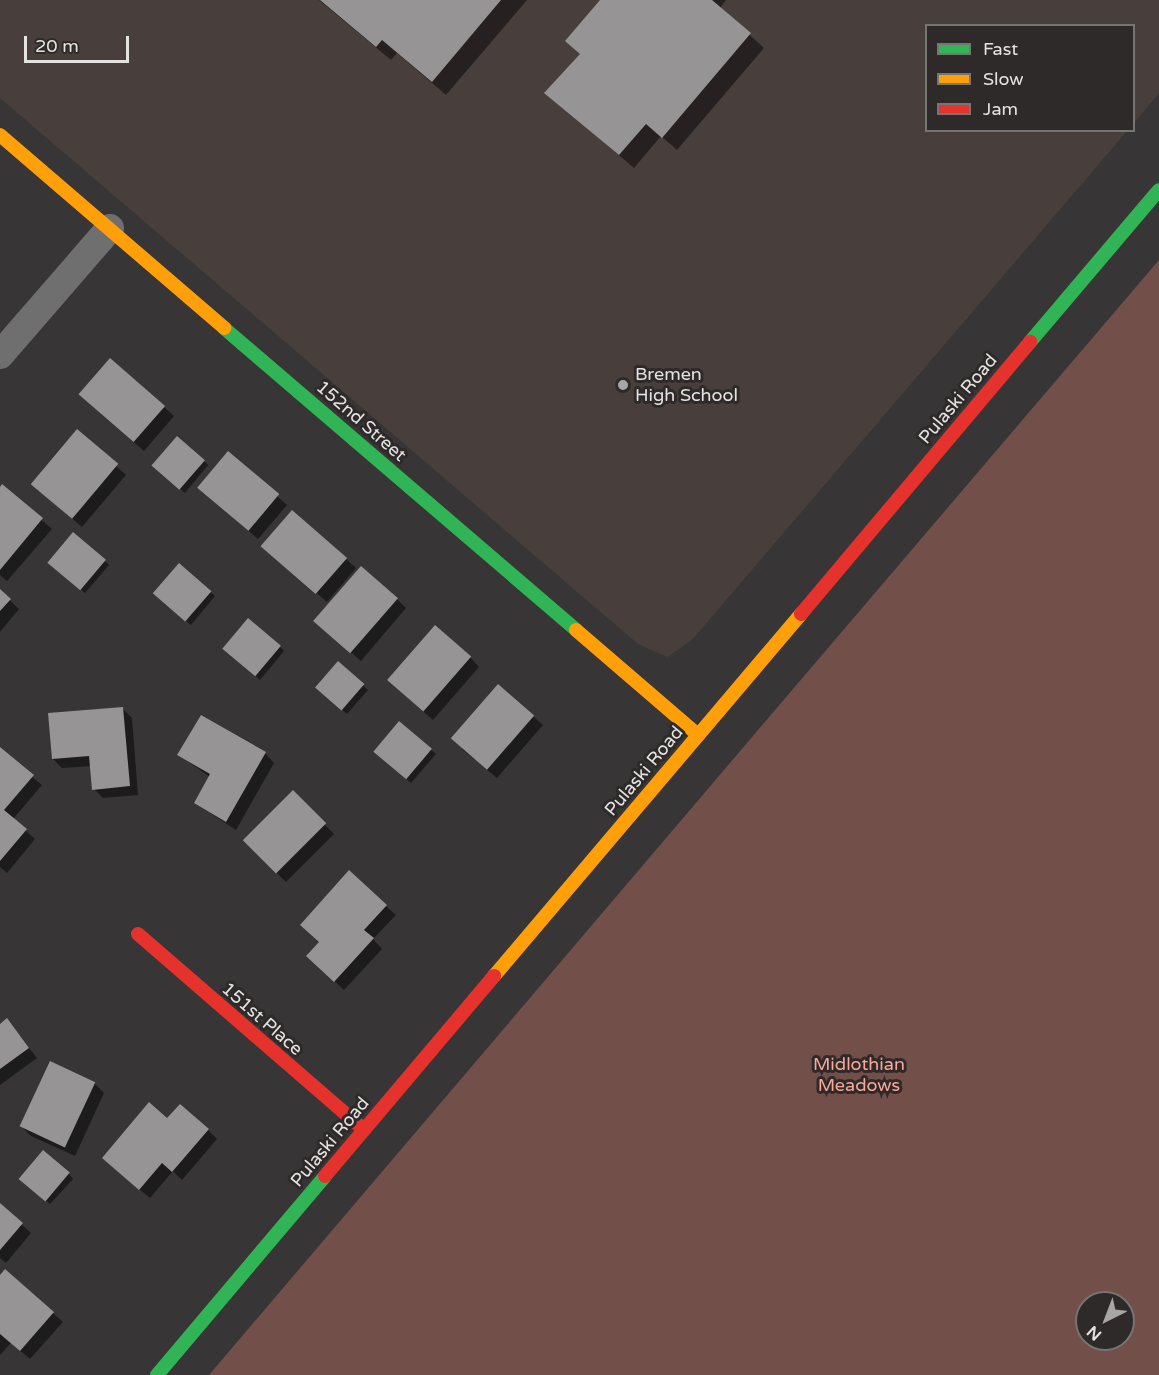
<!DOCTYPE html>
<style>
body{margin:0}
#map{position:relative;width:1159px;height:1375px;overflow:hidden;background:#373535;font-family:"Varela Round",sans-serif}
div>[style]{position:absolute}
.built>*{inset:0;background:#483f3d}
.green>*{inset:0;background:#734f4a}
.shadow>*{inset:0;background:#0007;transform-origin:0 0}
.building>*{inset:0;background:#969494;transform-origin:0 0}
.street>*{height:28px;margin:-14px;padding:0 14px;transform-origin:14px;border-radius:14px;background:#706f6f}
.fast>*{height:14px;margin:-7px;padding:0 7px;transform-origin:7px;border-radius:7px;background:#30b455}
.slow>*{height:14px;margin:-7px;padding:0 7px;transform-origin:7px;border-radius:7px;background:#ff9f0a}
.jam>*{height:14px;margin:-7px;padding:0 7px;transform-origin:7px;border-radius:7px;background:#e5322d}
.dots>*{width:16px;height:16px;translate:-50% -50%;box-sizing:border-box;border:3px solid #2e2a2a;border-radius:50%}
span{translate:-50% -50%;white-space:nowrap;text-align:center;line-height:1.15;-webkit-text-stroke:6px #2e2a2a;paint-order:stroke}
.poi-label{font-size:18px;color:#e5e3e2}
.left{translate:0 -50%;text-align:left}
.street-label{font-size:18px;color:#e5e3e2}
.park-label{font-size:18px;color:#fca698}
.legend{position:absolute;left:925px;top:24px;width:210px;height:108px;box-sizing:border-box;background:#2e2a2a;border:2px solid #777474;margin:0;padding:8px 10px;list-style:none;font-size:18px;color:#e5e3e2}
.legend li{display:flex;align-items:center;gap:12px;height:30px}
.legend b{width:30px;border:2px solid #777474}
.north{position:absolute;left:1075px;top:1291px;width:60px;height:60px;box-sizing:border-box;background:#2e2a2a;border:2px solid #777474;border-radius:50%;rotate:222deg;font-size:16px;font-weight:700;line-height:24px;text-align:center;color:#e5e3e2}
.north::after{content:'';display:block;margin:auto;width:21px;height:27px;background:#a8a6a5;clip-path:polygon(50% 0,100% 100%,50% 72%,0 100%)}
.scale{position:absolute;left:24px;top:36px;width:105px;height:27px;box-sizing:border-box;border:3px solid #e5e3e2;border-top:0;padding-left:8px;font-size:18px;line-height:21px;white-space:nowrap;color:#e5e3e2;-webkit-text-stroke:4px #2e2a2a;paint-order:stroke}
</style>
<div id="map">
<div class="built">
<i style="clip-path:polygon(0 0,1159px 0,1159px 93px,1134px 123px,1134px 26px,926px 26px,926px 130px,1127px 131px,692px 640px,667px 657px,638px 644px,0 98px)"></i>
</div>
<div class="green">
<i style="clip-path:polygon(evenodd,1159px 260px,1159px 1375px,209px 1375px,764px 723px,1159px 260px,1087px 1303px,1123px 1303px,1123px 1339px,1087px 1339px,1087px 1303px)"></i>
</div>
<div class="shadow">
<i style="clip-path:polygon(319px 0,527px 0,446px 95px,397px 53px,391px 60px)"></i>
<i style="clip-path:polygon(602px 0,726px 0,720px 8px,764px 48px,677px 150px,661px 136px,634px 168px,546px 93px,581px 54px)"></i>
<i style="clip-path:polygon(110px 360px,174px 416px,144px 451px,90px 404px)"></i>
<i style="clip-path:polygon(77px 431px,126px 475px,82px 527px,42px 493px)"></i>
<i style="clip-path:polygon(228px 453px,287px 505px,258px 539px,208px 496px)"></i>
<i style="clip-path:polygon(204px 461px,208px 465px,185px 493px,158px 470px)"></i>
<i style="clip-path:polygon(2px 486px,52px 529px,7px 581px,0 575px)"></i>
<i style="clip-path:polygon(272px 555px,346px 559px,356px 568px,327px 602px)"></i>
<i style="clip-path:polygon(105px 561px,109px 565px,85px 593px,53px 567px)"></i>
<i style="clip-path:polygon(179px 565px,215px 596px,191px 625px,159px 598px)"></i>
<i style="clip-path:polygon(0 591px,19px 609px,0 632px)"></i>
<i style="clip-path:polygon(397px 599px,406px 608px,361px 661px,326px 631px)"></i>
<i style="clip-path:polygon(280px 647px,284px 651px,260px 680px,229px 653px)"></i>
<i style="clip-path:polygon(470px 657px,479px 667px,433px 720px,399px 690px)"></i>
<i style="clip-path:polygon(338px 664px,368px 690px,347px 714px,322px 692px)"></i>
<i style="clip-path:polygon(498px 686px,543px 725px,497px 778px,462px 749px)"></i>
<i style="clip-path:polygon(122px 708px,132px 718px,138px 795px,103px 798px,94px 789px,92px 766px,62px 768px,53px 759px)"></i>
<i style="clip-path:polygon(399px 723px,436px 754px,411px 783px,380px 756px)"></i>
<i style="clip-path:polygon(0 751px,42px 785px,13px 819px,35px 839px,7px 873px,0 867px)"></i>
<i style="clip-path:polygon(265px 753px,274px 763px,236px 830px,195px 803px,210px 777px,179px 755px)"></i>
<i style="left:293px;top:793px;width:58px;height:68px;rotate:45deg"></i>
<i style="clip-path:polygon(386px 906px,396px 915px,373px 939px,382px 949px,344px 990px,318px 966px)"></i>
<i style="clip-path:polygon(7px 1020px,37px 1058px,0 1085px,0 1026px)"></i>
<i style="clip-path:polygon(94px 1083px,104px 1093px,75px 1156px,31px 1136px,22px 1127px)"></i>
<i style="clip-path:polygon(168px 1120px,208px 1130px,217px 1139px,182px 1180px,173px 1171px,150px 1198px,113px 1167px)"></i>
<i style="clip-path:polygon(69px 1174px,73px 1179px,50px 1204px,25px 1183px)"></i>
<i style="clip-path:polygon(0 1205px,31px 1233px,6px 1263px,0 1258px)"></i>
<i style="clip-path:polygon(5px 1271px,63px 1322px,30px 1359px,11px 1343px,0 1355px,0 1277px)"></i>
</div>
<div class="building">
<i style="clip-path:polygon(320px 0,501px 0,432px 82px,382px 40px,376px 47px)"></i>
<i style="clip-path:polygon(600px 0,712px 0,751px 33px,662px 138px,646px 124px,619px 155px,544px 93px,580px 54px,565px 41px)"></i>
<i style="left:110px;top:358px;width:73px;height:48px;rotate:41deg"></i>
<i style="left:77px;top:429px;width:54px;height:72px;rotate:40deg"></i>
<i style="left:177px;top:436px;width:37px;height:39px;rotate:41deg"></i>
<i style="left:228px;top:451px;width:67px;height:48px;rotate:40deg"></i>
<i style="clip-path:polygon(2px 484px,43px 518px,0 570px,0 487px)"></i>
<i style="left:292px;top:510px;width:73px;height:48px;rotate:41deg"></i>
<i style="left:73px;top:532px;width:43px;height:40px;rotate:40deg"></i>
<i style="left:179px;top:563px;width:43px;height:40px;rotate:41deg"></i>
<i style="left:361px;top:566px;width:49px;height:73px;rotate:41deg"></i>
<i style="clip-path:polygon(0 589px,11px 599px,0 611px)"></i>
<i style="left:248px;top:618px;width:43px;height:40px;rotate:40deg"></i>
<i style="left:435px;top:625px;width:48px;height:73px;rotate:41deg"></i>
<i style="left:338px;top:661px;width:35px;height:35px;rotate:41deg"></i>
<i style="left:498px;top:684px;width:48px;height:72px;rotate:41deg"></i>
<i style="clip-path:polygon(123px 707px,130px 786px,92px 790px,89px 756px,52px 759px,48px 713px)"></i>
<i style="clip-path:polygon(201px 715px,266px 752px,226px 822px,194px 803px,210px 774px,177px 755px)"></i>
<i style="left:399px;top:721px;width:43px;height:40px;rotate:40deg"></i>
<i style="clip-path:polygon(0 747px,34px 775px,4px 810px,27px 829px,0 861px)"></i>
<i style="left:293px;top:790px;width:47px;height:71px;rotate:45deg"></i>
<i style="clip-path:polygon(349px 870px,387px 905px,364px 930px,374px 938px,334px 982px,306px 956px,319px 942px,300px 925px)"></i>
<i style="clip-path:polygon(7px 1018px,29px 1048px,0 1069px,0 1024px)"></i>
<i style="left:50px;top:1061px;width:50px;height:72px;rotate:25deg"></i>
<i style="clip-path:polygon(149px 1102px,167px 1118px,180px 1104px,209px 1129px,172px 1172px,162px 1163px,139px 1190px,102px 1158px)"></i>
<i style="left:43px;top:1150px;width:35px;height:38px;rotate:40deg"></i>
<i style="clip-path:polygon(0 1203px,23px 1223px,0 1250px)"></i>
<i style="clip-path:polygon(5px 1269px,54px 1312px,20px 1351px,0 1334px,0 1275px)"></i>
</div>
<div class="street">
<i style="left:0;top:355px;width:168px;rotate:-49.1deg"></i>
</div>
<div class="fast">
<i style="left:224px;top:328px;width:464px;rotate:40.6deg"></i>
<i style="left:1030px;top:342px;width:199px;rotate:-49.7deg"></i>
<i style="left:157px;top:1375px;width:260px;rotate:-49.8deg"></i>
</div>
<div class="slow">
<i style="left:0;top:135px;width:296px;rotate:40.7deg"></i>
<i style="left:576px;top:630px;width:161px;rotate:40.7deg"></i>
<i style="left:494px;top:976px;width:475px;rotate:-49.7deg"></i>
</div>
<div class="jam">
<i style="left:801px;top:614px;width:356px;rotate:-49.9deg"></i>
<i style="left:138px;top:934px;width:299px;rotate:40.9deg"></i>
<i style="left:325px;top:1176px;width:262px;rotate:-49.8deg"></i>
</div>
<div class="dots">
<i style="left:623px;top:385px;background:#a8a6a5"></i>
</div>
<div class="poi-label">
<span class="left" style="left:635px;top:385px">Bremen<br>High School</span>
</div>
<div class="street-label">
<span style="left:958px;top:399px;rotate:-50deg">Pulaski Road</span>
<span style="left:361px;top:421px;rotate:41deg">152nd Street</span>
<span style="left:644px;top:771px;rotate:-50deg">Pulaski Road</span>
<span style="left:262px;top:1019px;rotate:41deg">151st Place</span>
<span style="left:330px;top:1142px;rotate:-50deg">Pulaski Road</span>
</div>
<div class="park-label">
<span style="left:859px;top:1075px">Midlothian<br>Meadows</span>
</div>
<ul class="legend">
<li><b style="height:8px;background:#30b455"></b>Fast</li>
<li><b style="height:8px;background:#ff9f0a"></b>Slow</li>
<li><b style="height:8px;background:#e5322d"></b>Jam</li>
</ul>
<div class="north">N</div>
<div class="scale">20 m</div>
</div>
